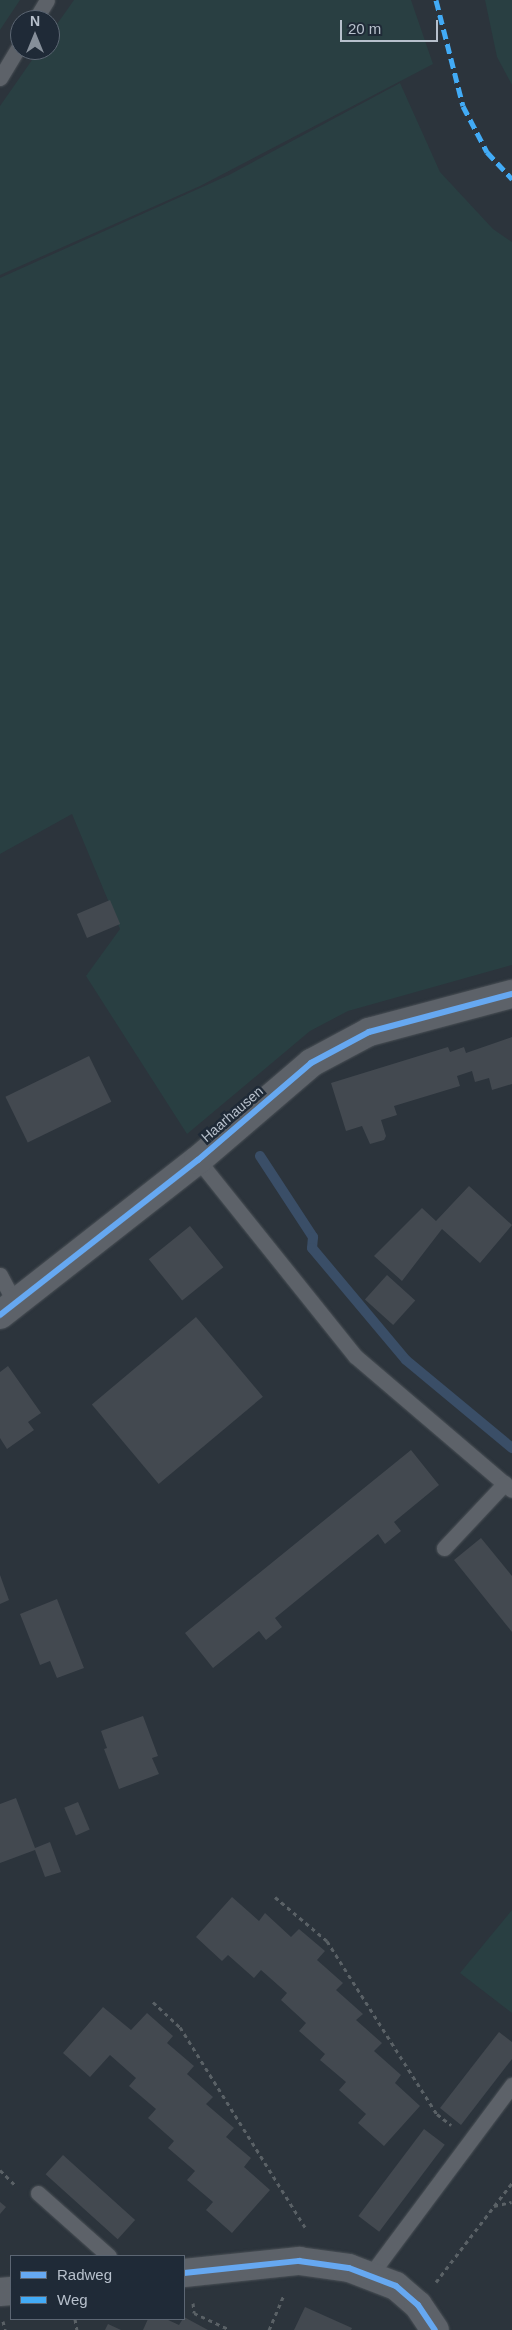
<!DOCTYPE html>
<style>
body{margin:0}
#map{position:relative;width:512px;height:2330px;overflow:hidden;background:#2c343c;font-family:Arial,sans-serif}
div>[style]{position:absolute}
.green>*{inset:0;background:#293f42}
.stream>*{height:10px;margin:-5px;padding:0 5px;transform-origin:5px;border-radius:5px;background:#3a4e67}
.building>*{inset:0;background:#434950;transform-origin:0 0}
.path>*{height:3px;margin-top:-1.5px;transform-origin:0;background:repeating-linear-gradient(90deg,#5a6166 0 4px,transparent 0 8px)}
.roads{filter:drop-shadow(0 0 1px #4a5056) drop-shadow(0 0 1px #4a5056)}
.service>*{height:15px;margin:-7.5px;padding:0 7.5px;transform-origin:7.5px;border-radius:7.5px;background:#5d6269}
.minor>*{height:28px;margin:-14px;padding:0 14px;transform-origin:14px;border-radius:14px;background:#5d6269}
.quiet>*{height:5px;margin-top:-2.5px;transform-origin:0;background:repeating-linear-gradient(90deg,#42abf6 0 10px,transparent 0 15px)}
.cycleway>*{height:6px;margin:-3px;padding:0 3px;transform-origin:3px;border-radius:3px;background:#66a8f1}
span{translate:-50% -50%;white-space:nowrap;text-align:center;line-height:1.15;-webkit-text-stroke:5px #1f2a37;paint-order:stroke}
.street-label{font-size:14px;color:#b7c0cc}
.legend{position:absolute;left:10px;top:2255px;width:175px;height:65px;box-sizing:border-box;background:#1f2a37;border:1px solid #5c6673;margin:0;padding:6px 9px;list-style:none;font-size:15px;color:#b7c0cc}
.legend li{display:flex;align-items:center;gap:10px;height:25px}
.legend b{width:25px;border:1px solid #5c6673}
.north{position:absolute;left:10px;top:10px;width:50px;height:50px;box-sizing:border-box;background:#1f2a37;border:1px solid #5c6673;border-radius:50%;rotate:0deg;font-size:14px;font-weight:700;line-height:20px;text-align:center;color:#b7c0cc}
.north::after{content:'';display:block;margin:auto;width:18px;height:22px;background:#868f9a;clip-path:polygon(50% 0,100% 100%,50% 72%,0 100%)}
.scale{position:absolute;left:340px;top:20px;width:98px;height:22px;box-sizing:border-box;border:2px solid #b7c0cc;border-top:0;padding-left:6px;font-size:15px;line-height:18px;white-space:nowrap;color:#b7c0cc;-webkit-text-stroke:4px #1f2a37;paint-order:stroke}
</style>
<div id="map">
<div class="green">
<i style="clip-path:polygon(0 0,20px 0,0 30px)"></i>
<i style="clip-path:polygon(74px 0,411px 0,433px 64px,200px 186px,0 275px,0 106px,39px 50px,50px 50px,50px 34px)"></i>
<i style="clip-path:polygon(485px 0,512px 0,512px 85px,497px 57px)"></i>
<i style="clip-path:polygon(400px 83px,440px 172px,493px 229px,512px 242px,512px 965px,348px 1011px,310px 1031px,187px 1134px,86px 976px,120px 929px,72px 814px,0 854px,0 278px,229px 175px)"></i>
<i style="clip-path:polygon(512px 1910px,512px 2013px,460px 1973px)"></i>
</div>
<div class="stream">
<i style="left:260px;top:1156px;width:97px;rotate:56.8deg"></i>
<i style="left:313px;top:1237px;width:11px;rotate:95deg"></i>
<i style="left:312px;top:1248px;width:146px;rotate:50deg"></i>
<i style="left:406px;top:1360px;width:138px;rotate:39.7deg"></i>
</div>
<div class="building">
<i style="left:110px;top:900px;width:26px;height:36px;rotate:67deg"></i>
<i style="clip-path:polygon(512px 1037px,512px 1084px,492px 1090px,489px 1078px,475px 1082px,472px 1071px,457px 1076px,460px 1086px,394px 1106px,397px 1115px,381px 1120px,386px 1136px,384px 1140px,370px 1144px,362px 1126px,346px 1131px,331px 1083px,448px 1047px,450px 1052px,464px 1047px,466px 1053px)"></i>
<i style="left:89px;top:1056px;width:51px;height:93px;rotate:64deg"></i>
<i style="clip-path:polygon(469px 1186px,512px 1225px,480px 1263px,442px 1229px,402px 1281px,374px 1256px,422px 1208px,436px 1221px)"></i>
<i style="left:190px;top:1226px;width:53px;height:53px;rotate:51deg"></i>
<i style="left:387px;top:1275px;width:38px;height:33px;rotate:42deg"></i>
<i style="left:196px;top:1317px;width:104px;height:136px;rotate:50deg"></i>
<i style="clip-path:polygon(8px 1366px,41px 1413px,28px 1422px,34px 1430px,7px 1449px,0 1438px,0 1372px)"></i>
<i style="clip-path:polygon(411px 1450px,439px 1485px,394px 1522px,401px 1531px,385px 1544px,378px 1534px,275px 1618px,282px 1627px,266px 1640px,259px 1631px,213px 1668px,185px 1633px)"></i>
<i style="clip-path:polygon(481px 1538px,512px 1576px,512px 1632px,454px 1560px)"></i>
<i style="clip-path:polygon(0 1575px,9px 1600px,0 1604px)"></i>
<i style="clip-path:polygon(57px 1599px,84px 1668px,57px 1678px,50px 1661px,40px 1665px,20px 1614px)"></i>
<i style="clip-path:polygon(143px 1716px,158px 1756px,152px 1758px,159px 1774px,119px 1789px,104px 1749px,107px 1748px,101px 1731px)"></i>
<i style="clip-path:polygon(16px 1798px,35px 1848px,50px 1842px,61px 1872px,45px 1877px,35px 1850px,0 1863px,0 1804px)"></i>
<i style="left:78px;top:1802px;width:30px;height:15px;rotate:67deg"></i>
<i style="clip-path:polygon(232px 1897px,259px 1921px,265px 1913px,291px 1937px,299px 1929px,325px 1951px,317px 1960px,343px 1983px,336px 1990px,363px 2014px,356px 2020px,382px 2043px,374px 2051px,401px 2075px,395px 2083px,420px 2106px,384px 2146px,358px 2123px,366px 2114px,339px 2090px,346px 2082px,320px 2060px,325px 2054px,299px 2031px,306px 2023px,281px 2000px,287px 1993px,261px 1970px,254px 1978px,228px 1955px,222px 1961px,196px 1937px)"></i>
<i style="clip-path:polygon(103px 2007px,131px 2030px,147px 2013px,173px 2036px,167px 2043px,194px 2066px,187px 2074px,213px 2097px,206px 2104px,234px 2128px,226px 2137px,251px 2158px,244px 2167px,270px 2190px,232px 2233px,206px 2210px,213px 2202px,187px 2180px,195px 2171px,168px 2148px,174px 2141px,148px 2118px,156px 2109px,129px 2086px,136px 2078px,110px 2055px,90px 2077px,63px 2053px)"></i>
<i style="clip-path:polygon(499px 2032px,512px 2042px,512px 2059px,461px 2125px,440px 2108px)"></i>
<i style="left:424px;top:2129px;width:26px;height:109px;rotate:37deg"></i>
<i style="left:63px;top:2155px;width:97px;height:26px;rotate:42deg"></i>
<i style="clip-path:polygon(0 2202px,6px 2207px,0 2214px)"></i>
<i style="clip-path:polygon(305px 2307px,352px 2328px,351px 2330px,294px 2330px)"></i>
<i style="clip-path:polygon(184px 2317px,208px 2330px,143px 2330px,148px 2319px,166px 2319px,179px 2325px)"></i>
<i style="clip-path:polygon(108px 2324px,121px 2330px,105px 2330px)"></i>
</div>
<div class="path">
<i style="left:275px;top:1897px;width:68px;rotate:40.2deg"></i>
<i style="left:327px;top:1941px;width:205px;rotate:57.6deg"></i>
<i style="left:437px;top:2114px;width:18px;rotate:38deg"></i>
<i style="left:153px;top:2002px;width:37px;rotate:43deg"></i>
<i style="left:180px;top:2027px;width:239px;rotate:58deg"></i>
<i style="left:0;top:2170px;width:21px;rotate:45deg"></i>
<i style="left:494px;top:2206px;width:18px;rotate:-13deg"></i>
<i style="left:436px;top:2282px;width:125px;rotate:-52.5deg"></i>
<i style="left:193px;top:2303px;width:10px;rotate:84deg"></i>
<i style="left:194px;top:2313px;width:40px;rotate:25deg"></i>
<i style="left:75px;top:2319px;width:11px;rotate:80deg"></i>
<i style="left:3px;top:2321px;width:9px;rotate:77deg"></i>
<i style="left:269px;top:2330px;width:39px;rotate:-67deg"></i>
</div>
<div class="roads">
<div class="service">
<i style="left:35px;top:20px;width:23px;rotate:-59deg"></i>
<i style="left:0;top:78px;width:39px;rotate:-59deg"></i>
<i style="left:198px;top:1160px;width:251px;rotate:51.3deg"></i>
<i style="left:355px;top:1356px;width:206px;rotate:40.5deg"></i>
<i style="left:0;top:1275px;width:32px;rotate:62deg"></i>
<i style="left:444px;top:1548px;width:89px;rotate:-46.8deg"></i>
<i style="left:38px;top:2193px;width:95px;rotate:41.6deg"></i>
<i style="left:371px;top:2274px;width:236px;rotate:-53.3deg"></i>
</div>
<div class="minor">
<i style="left:0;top:1315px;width:251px;rotate:-38.1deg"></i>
<i style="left:198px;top:1160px;width:149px;rotate:-40.6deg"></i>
<i style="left:311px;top:1063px;width:66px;rotate:-28.1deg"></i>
<i style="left:369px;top:1032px;width:148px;rotate:-14.9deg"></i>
<i style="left:184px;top:2273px;width:116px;rotate:-6deg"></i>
<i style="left:299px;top:2261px;width:50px;rotate:8deg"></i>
<i style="left:349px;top:2268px;width:50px;rotate:21deg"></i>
<i style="left:396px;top:2286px;width:29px;rotate:41deg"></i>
<i style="left:418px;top:2305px;width:30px;rotate:56deg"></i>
<i style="left:0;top:2292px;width:11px;rotate:-5deg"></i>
</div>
</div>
<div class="quiet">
<i style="left:436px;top:0;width:109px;rotate:75.7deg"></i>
<i style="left:463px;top:106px;width:52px;rotate:62.4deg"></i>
<i style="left:487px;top:152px;width:37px;rotate:47deg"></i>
</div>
<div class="cycleway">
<i style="left:0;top:1315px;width:251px;rotate:-38.1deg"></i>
<i style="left:198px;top:1160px;width:149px;rotate:-40.6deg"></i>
<i style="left:311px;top:1063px;width:66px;rotate:-28.1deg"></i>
<i style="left:369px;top:1032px;width:148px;rotate:-14.9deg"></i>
<i style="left:184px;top:2273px;width:116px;rotate:-6deg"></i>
<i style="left:299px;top:2261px;width:50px;rotate:8deg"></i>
<i style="left:349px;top:2268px;width:50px;rotate:21deg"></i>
<i style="left:396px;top:2286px;width:29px;rotate:41deg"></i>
<i style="left:418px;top:2305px;width:30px;rotate:56deg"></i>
</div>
<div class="street-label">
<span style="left:232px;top:1114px;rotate:-41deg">Haarhausen</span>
</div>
<ul class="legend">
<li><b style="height:6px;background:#66a8f1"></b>Radweg</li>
<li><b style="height:6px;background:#42abf6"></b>Weg</li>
</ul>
<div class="north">N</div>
<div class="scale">20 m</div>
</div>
